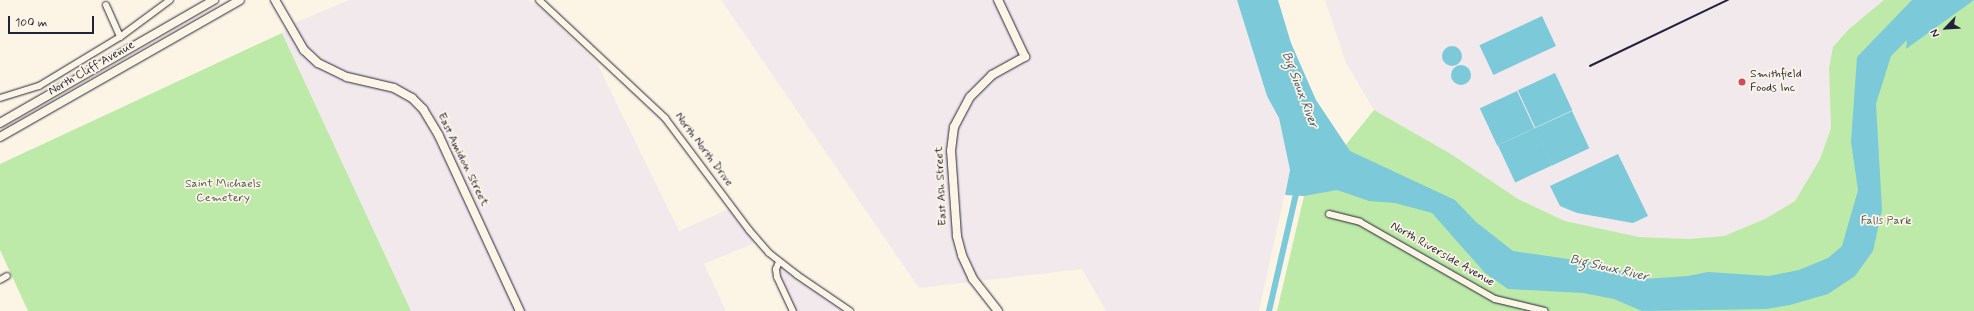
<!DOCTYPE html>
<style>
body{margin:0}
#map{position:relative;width:1974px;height:311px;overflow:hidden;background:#fcf5e5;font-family:Mynerve,sans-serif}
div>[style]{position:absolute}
.built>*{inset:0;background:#f2e9ed}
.green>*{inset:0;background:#bdeaa8}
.water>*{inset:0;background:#7bc9d9;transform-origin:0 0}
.round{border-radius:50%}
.canal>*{height:6px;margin:-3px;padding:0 3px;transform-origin:3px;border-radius:3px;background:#7bc9d9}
.roads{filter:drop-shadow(0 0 1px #22223b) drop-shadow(0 0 1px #22223b)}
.street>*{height:6px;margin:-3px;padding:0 3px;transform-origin:3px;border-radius:3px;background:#fcf5e5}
.secondary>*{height:8px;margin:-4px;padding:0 4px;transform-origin:4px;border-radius:4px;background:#fcf5e5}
.rail>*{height:1.5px;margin:-0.75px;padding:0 0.75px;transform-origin:0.75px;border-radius:0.75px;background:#22223b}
.dots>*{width:11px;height:11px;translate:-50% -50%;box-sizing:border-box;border:2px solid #fcf5e5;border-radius:50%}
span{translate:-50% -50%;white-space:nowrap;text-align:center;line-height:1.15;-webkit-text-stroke:3.5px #fcf5e5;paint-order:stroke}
.street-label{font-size:12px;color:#22223b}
.poi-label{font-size:12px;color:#22223b}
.left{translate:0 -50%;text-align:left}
.park-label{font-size:12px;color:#495456}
.water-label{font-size:13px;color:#3d546a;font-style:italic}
.north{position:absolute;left:1926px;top:8px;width:40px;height:40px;-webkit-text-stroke:3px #fcf5e5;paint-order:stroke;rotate:245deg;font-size:11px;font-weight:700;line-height:16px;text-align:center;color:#22223b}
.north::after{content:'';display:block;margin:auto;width:14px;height:18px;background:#22223b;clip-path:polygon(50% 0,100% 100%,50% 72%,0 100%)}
.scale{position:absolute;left:8px;top:16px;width:86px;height:18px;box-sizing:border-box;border:2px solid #22223b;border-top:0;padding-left:5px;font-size:12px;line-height:14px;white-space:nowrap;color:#22223b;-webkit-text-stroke:3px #fcf5e5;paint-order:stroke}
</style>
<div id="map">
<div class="built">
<i style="clip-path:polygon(349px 0,528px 0,542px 9px,597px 63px,679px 231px,729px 209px,755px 243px,704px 264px,726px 311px,411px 311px,282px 33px,294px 23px)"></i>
<i style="clip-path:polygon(721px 0,1237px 0,1267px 96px,1279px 118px,1290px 170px,1259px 311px,1106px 311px,1082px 269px,919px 288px)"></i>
<i style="clip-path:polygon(1325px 0,1884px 0,1829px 68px,1831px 128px,1820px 159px,1795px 201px,1765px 219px,1724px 236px,1689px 239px,1639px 237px,1565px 221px,1518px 199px,1451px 154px,1374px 110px,1346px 63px)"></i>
<i style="clip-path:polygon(783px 268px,845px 311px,796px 311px,780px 275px)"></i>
</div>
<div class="green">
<i style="clip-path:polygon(1884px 0,1974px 0,1974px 311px,1277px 311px,1304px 196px,1374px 110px,1451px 154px,1518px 199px,1565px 221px,1639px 237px,1689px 239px,1724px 236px,1765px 219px,1795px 201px,1820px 159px,1831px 128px,1829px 68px,1833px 47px,1849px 29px)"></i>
<i style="clip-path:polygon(282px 33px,411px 311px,28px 311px,0 250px,0 164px)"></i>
</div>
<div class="water">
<i style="clip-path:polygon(1237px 0,1278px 0,1291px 43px,1316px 100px,1350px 151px,1455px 200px,1476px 222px,1513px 251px,1596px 263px,1644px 279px,1688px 276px,1708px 272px,1769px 276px,1799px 270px,1828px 258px,1842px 246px,1858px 190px,1851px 142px,1857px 57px,1912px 0,1974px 0,1906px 49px,1907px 40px,1891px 56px,1876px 104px,1882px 210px,1873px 251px,1855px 276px,1828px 294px,1790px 305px,1766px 309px,1642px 311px,1614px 299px,1583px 293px,1508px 289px,1485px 273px,1432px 213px,1395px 203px,1369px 201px,1337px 190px,1304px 196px,1285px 195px,1290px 170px,1279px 118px,1267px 96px)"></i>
<i style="left:1542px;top:16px;width:33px;height:69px;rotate:65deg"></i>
<i class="round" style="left:1442px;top:46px;width:20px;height:20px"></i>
<i class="round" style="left:1451px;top:65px;width:20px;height:20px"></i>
<i style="left:1555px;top:73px;width:41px;height:41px;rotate:65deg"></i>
<i style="left:1517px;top:91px;width:41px;height:41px;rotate:65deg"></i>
<i style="left:1572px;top:111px;width:41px;height:41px;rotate:65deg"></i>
<i style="left:1535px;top:128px;width:41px;height:41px;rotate:65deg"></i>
<i style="clip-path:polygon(1618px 154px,1648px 216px,1633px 223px,1577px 213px,1560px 206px,1550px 186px)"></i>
</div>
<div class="canal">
<i style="left:1269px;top:311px;width:124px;rotate:-77deg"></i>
</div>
<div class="roads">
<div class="street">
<i style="left:539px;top:0;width:173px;rotate:43.1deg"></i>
<i style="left:665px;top:118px;width:140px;rotate:53.1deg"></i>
<i style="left:749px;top:230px;width:30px;rotate:49deg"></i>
<i style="left:769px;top:253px;width:36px;rotate:38deg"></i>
<i style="left:797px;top:275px;width:64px;rotate:34.2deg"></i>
<i style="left:106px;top:5px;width:35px;rotate:66deg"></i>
<i style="left:0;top:98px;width:41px;rotate:-17.1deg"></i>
<i style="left:39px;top:86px;width:95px;rotate:-31.2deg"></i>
<i style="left:120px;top:37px;width:62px;rotate:-36.5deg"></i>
<i style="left:1329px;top:214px;width:32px;rotate:14deg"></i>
<i style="left:1360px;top:222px;width:155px;rotate:29.7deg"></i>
<i style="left:1495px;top:299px;width:51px;rotate:13.5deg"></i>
<i style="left:779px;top:262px;width:8px;rotate:113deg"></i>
<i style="left:776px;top:269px;width:8px;rotate:83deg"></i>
<i style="left:777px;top:277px;width:38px;rotate:65deg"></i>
<i style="left:0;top:280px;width:8px;rotate:-30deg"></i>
</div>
<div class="secondary">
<i style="left:275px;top:0;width:58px;rotate:59.9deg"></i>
<i style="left:304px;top:50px;width:19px;rotate:43deg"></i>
<i style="left:318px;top:63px;width:32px;rotate:26deg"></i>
<i style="left:347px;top:77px;width:48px;rotate:13.2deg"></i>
<i style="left:394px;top:88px;width:21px;rotate:29deg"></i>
<i style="left:412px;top:98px;width:16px;rotate:45deg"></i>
<i style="left:423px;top:109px;width:31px;rotate:59deg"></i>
<i style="left:439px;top:136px;width:193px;rotate:65.2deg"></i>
<i style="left:0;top:123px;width:247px;rotate:-29.9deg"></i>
<i style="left:0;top:137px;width:276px;rotate:-29.7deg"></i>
<i style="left:998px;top:311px;width:41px;rotate:-128deg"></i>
<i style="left:973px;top:279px;width:26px;rotate:-115deg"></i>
<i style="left:962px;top:255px;width:20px;rotate:-105deg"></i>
<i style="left:957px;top:236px;width:85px;rotate:-94deg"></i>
<i style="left:951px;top:151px;width:24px;rotate:-83deg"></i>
<i style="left:954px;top:127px;width:34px;rotate:-62deg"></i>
<i style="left:970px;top:97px;width:31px;rotate:-45deg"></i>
<i style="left:992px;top:75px;width:38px;rotate:-29deg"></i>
<i style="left:1025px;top:57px;width:63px;rotate:-115.3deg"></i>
</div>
</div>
<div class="rail">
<i style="left:1590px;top:66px;width:153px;rotate:-25.6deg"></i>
</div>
<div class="dots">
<i style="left:1742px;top:82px;background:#d1495b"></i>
</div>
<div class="street-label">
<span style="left:92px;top:69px;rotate:-30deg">North Cliff Avenue</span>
<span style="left:703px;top:150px;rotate:53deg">North North Drive</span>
<span style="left:462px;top:160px;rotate:64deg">East Amidon Street</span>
<span style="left:942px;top:186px;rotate:-93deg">East Ash Street</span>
<span style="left:1442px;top:255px;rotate:30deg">North Riverside Avenue</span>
</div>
<div class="poi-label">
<span class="left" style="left:1750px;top:82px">Smithfield<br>Foods Inc</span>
</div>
<div class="park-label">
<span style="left:223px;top:192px">Saint Michaels<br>Cemetery</span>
<span style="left:1886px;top:222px">Falls Park</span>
</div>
<div class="water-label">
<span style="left:1299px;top:90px;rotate:69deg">Big Sioux River</span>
<span style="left:1609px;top:269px;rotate:13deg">Big Sioux River</span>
</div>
<div class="north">N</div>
<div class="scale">100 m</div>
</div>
